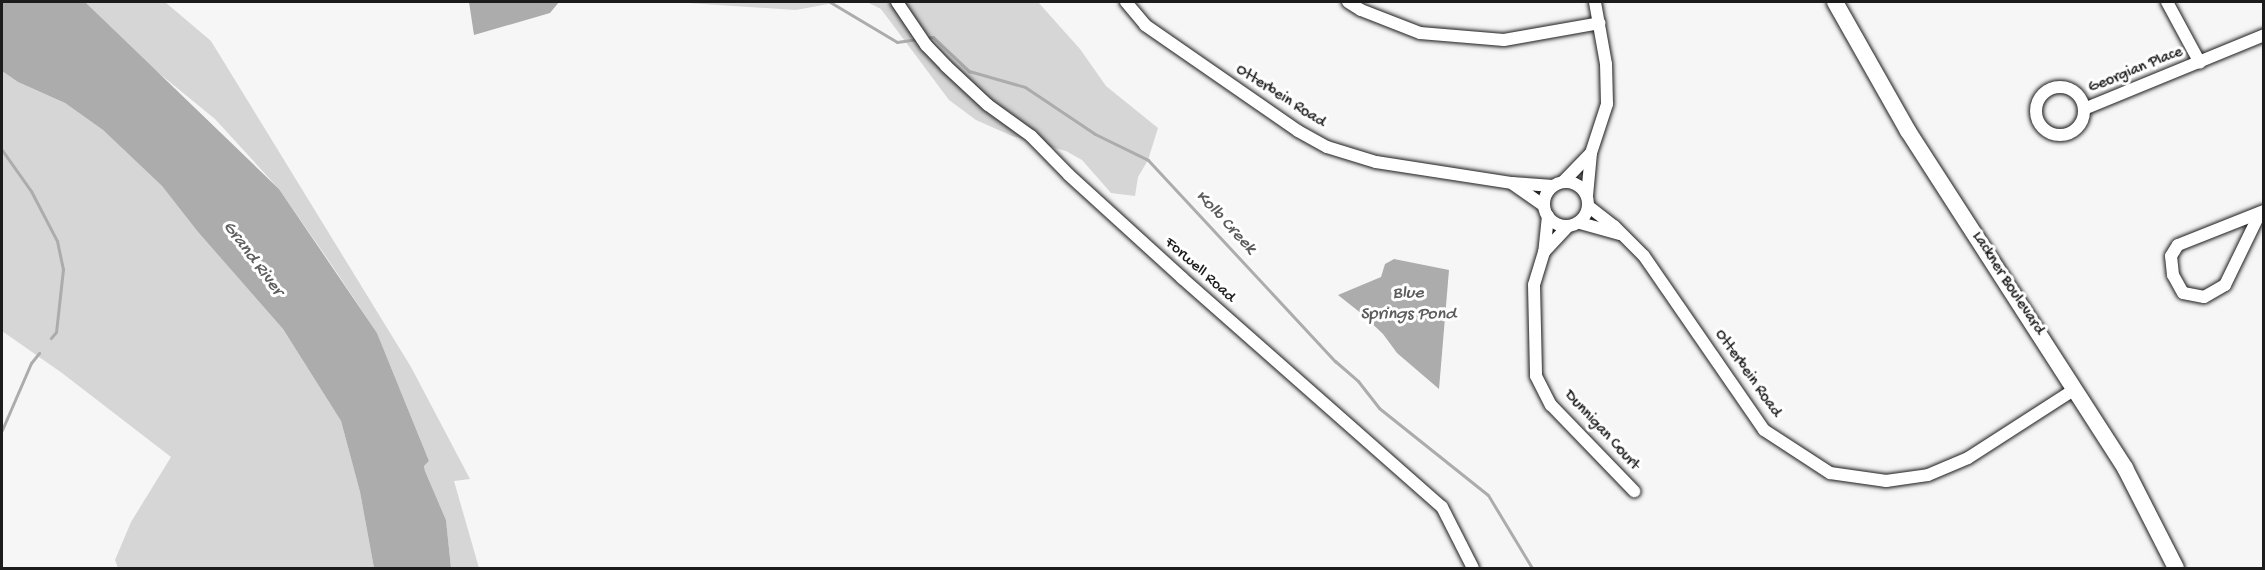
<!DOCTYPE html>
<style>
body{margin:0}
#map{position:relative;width:2265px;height:570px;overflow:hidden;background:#f6f6f6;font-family:"Gochi Hand",sans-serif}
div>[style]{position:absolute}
.green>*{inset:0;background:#d6d6d6}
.water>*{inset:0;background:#acacac}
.stream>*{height:3px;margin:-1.5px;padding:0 1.5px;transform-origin:1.5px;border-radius:1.5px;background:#acacac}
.roads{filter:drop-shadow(0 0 2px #1c1c1c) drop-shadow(0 0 2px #1c1c1c)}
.minor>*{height:12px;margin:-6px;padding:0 6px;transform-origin:6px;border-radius:6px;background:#fff}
.minor>.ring{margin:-6px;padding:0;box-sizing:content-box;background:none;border:12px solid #fff;border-radius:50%}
.major>*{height:16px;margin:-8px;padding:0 8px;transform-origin:8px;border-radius:8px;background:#fff}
span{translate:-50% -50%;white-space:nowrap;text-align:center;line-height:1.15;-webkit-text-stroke:6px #fff;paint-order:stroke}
.street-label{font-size:16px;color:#1c1c1c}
.water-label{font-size:18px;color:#5d5d5d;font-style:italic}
.frame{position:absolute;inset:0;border:3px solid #1c1c1c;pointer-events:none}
</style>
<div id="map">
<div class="green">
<i style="clip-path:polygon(85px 2px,165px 2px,211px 41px,411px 367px,470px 479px,454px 481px,479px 568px,451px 568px,446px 520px,425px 471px,424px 466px,429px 461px,377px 333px,331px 264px,279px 189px,215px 119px,144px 61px)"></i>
<i style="clip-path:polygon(672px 2px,839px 2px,796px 10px)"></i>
<i style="clip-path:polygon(867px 2px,1038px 2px,1080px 49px,1106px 86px,1158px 128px,1148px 160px,1138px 177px,1135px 196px,1111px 193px,1082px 160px,1066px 151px,1012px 136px,976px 120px,949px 100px,881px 9px)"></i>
<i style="clip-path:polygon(2px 71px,18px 82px,65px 103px,103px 130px,162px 186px,198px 232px,283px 329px,341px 421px,360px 492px,374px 568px,118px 568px,115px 560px,131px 522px,171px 457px,62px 373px,2px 331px)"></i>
</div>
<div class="water">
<i style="clip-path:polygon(2px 2px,85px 2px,279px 189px,377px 333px,429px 461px,424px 466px,425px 471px,446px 520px,451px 568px,374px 568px,360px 492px,341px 421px,283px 329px,198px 232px,162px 186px,103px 130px,65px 103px,18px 82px,2px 71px)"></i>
<i style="clip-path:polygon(469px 2px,559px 2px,550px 13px,474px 35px)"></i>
<i style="clip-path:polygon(1394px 259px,1449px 270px,1439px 389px,1397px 353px,1383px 334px,1362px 314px,1338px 295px,1381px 277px,1385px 264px)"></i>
</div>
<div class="stream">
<i style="left:830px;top:2px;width:78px;rotate:30.8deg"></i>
<i style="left:897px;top:42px;width:21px;rotate:-8deg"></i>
<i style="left:925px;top:38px;width:8px;rotate:-7deg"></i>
<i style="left:933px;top:37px;width:50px;rotate:43.4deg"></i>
<i style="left:969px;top:71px;width:58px;rotate:15.9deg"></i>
<i style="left:1025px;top:87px;width:84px;rotate:33.9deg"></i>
<i style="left:1095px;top:134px;width:59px;rotate:26.1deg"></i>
<i style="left:1148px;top:160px;width:275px;rotate:47.1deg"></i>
<i style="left:1335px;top:361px;width:30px;rotate:41deg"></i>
<i style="left:1358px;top:381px;width:34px;rotate:52deg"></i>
<i style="left:1379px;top:408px;width:139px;rotate:38.6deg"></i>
<i style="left:1488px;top:495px;width:85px;rotate:58.9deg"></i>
<i style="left:2px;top:150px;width:50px;rotate:54.7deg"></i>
<i style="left:31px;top:191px;width:56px;rotate:62.5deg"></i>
<i style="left:57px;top:241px;width:29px;rotate:78deg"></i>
<i style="left:63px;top:269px;width:63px;rotate:96.3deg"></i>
<i style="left:56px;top:332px;width:8px;rotate:130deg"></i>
<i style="left:2px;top:430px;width:73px;rotate:-66.6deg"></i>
<i style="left:31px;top:363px;width:13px;rotate:-51deg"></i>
</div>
<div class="roads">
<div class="minor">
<i style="left:897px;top:2px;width:52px;rotate:56deg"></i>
<i style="left:926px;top:45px;width:29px;rotate:46deg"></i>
<i style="left:946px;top:66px;width:57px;rotate:42.9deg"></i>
<i style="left:988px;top:105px;width:53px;rotate:35.8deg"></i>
<i style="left:1031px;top:136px;width:54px;rotate:45.7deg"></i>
<i style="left:1069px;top:175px;width:153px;rotate:42.3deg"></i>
<i style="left:1182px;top:278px;width:346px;rotate:41.4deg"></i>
<i style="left:1442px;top:507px;width:68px;rotate:63.1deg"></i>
<i style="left:1126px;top:2px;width:30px;rotate:50deg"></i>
<i style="left:1145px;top:25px;width:186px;rotate:34.7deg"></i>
<i style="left:1298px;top:131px;width:33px;rotate:29deg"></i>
<i style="left:1327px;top:147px;width:51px;rotate:17deg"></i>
<i style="left:1376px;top:162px;width:138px;rotate:8.8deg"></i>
<i style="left:1512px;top:183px;width:41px;rotate:4.2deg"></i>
<i style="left:1348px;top:2px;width:15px;rotate:32deg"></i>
<i style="left:1361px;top:10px;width:63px;rotate:21.3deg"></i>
<i style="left:1420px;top:33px;width:84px;rotate:4.8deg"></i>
<i style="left:1504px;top:40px;width:97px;rotate:-10deg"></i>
<i style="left:2167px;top:2px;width:69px;rotate:61.6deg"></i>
<i class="ring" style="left:2036px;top:87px;width:36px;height:36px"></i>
<i style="left:2084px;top:109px;width:195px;rotate:-22.3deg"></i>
<i class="ring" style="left:1544px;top:182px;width:32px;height:32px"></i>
<i style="left:1563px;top:182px;width:40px;rotate:-46deg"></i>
<i style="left:1513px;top:184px;width:38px;rotate:35deg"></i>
<i style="left:1587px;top:196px;width:43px;rotate:-84.7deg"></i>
<i style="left:1591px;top:153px;width:52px;rotate:-71.9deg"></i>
<i style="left:1607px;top:104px;width:40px;rotate:-91.4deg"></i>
<i style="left:1606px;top:64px;width:63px;rotate:-100.1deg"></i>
<i style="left:1588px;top:206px;width:33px;rotate:38deg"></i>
<i style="left:1614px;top:226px;width:42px;rotate:45deg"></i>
<i style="left:1644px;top:256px;width:211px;rotate:55.4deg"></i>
<i style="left:1764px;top:430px;width:79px;rotate:33.1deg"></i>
<i style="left:1830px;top:473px;width:57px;rotate:8.1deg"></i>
<i style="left:1886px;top:481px;width:42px;rotate:-8.1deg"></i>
<i style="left:1928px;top:475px;width:43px;rotate:-23deg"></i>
<i style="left:1968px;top:458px;width:127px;rotate:-32.8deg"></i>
<i style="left:2260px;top:213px;width:80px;rotate:115.9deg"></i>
<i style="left:2225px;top:285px;width:24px;rotate:150deg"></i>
<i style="left:2204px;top:297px;width:21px;rotate:-169deg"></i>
<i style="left:2183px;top:293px;width:21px;rotate:-119deg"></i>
<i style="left:2173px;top:275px;width:19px;rotate:-96deg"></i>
<i style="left:2171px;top:256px;width:13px;rotate:-58deg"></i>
<i style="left:2178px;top:245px;width:92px;rotate:-21.6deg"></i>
<i style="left:1548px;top:216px;width:36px;rotate:96deg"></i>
<i style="left:1544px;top:252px;width:34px;rotate:107deg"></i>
<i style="left:1534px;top:285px;width:91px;rotate:88.7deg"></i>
<i style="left:1536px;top:376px;width:33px;rotate:63deg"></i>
<i style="left:1551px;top:405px;width:120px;rotate:46deg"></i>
<i style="left:1580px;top:223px;width:41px;rotate:15.4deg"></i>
<i style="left:1544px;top:252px;width:34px;rotate:-47deg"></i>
</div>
<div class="major">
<i style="left:1835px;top:2px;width:148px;rotate:60.5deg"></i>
<i style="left:1908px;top:131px;width:401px;rotate:57.2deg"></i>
<i style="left:2125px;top:468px;width:112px;rotate:63deg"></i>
</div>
</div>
<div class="street-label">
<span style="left:2136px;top:71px;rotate:-22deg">Georgian Place</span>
<span style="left:1280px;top:97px;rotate:33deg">Otterbein Road</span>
<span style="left:1199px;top:271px;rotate:42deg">Forwell Road</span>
<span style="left:2007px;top:284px;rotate:57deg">Lackner Boulevard</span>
<span style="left:1747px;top:374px;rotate:55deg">Otterbein Road</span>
<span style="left:1601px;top:431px;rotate:47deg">Dunnigan Court</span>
</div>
<div class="water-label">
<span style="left:1225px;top:223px;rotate:47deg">Kolb Creek</span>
<span style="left:252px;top:259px;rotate:53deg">Grand River</span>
<span style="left:1408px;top:305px">Blue<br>Springs Pond</span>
</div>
<div class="frame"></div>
</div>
